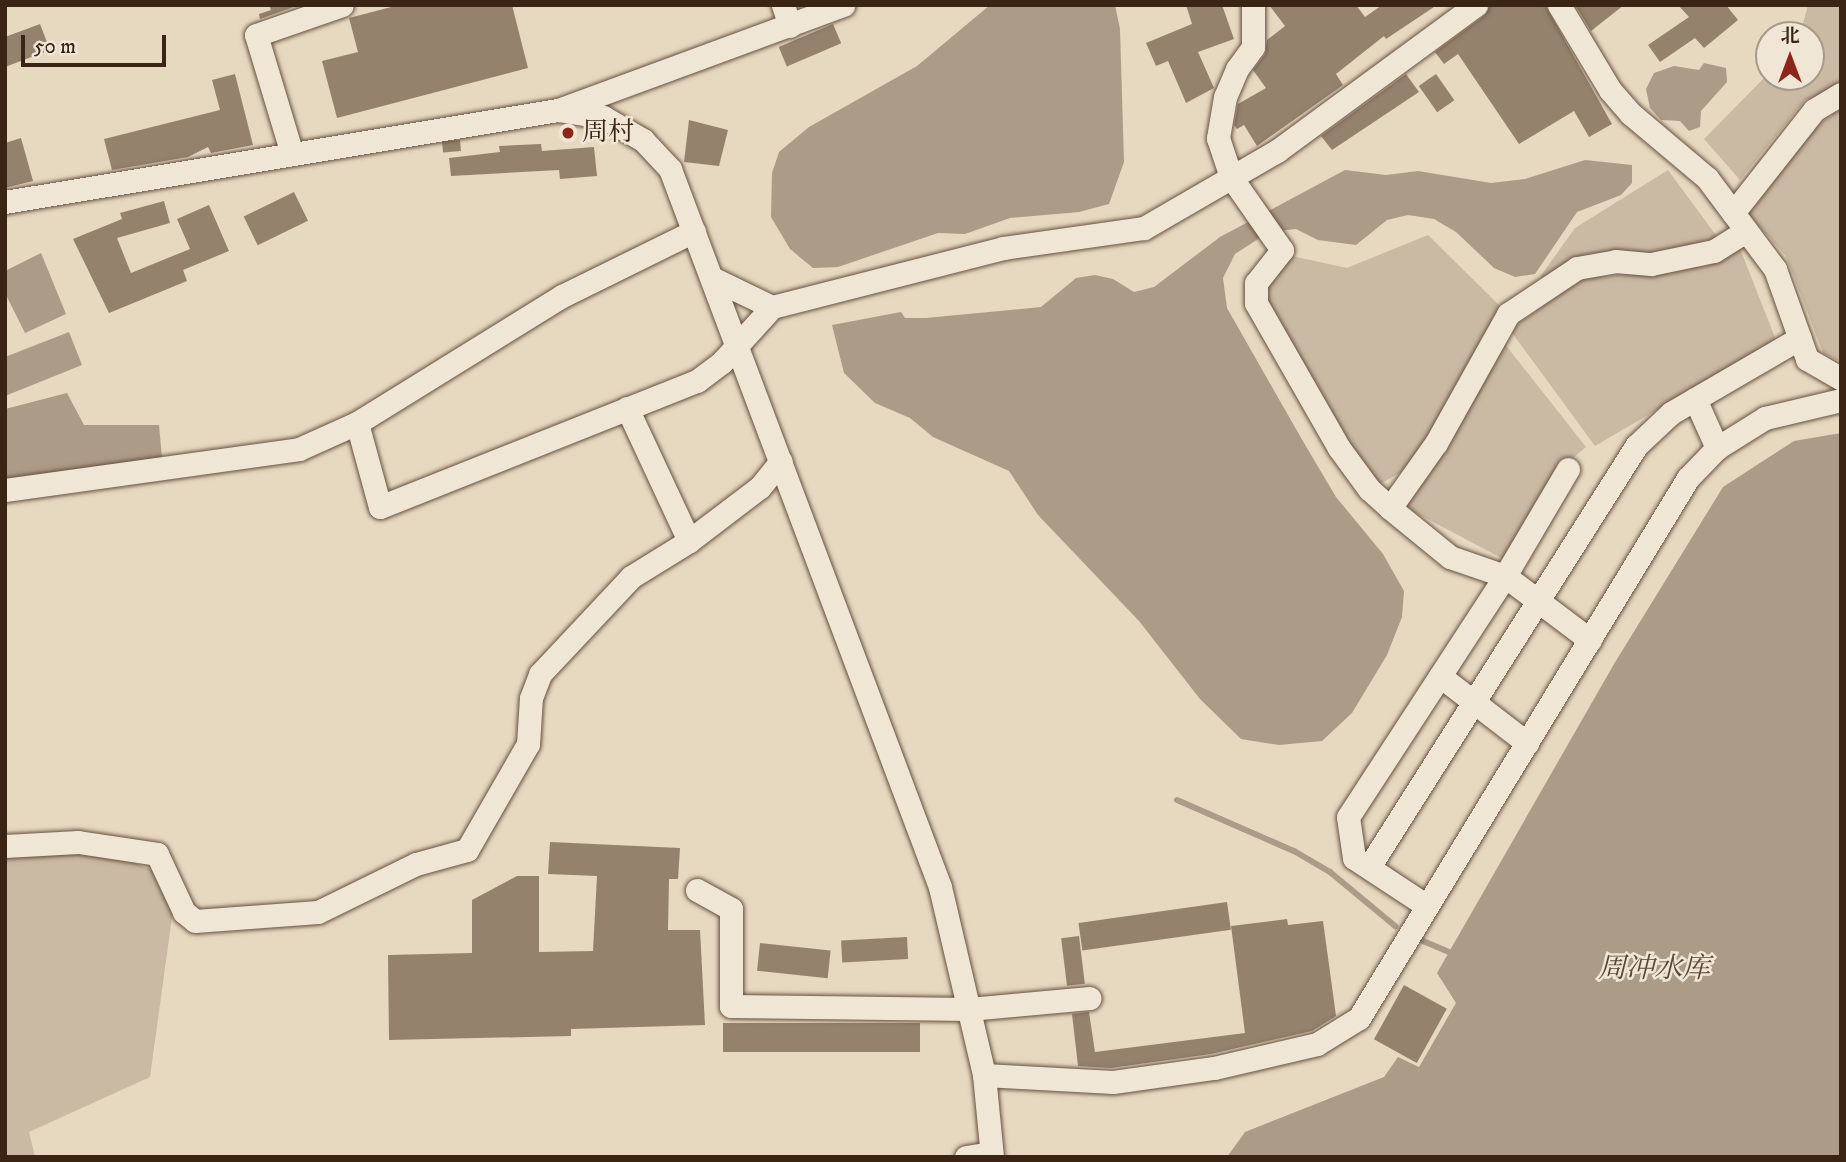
<!DOCTYPE html>
<meta charset="utf-8">
<style>
body{margin:0}
#map{position:relative;width:1846px;height:1162px;overflow:hidden;background:#e7d8c0;font-family:"IM FELL DW Pica","Noto Serif SC",serif}
div>[style]{position:absolute}
.green>*{inset:0;background:#cab9a3}
.water>*{inset:0;background:#ac9b86}
.stream>*{height:6px;margin:-3px;padding:0 3px;transform-origin:3px;border-radius:3px;background:#ac9b86}
.building>*{inset:0;background:#94826d;transform-origin:0 0}
.roads{filter:drop-shadow(0 0 2px #65513f) drop-shadow(0 0 2px #65513f)}
.minor>*{height:23px;margin:-11.5px;padding:0 11.5px;transform-origin:11.5px;border-radius:11.5px;background:#efe6d6}
.dots>*{width:19px;height:19px;translate:-50% -50%;box-sizing:border-box;border:4px solid #efe6d6;border-radius:50%}
span{translate:-50% -50%;white-space:nowrap;text-align:center;line-height:1.15;-webkit-text-stroke:5px #efe6d6;paint-order:stroke}
.poi-label{font-size:26px;color:#3a2414}
.left{translate:0 -50%;text-align:left}
.water-label{font-size:28px;color:#5c4836;font-style:italic}
.frame{position:absolute;inset:0;border:7px solid #3a2414;pointer-events:none}
.north{position:absolute;left:1755px;top:21px;width:70px;height:70px;box-sizing:border-box;background:#efe6d6;border:2px solid #a79888;border-radius:50%;rotate:0deg;font-size:19px;font-weight:700;line-height:28px;text-align:center;color:#3a2414}
.north::after{content:'';display:block;margin:auto;width:24px;height:32px;background:#8f2418;clip-path:polygon(50% 0,100% 100%,50% 72%,0 100%)}
.scale{position:absolute;left:21px;top:35px;width:145px;height:32px;box-sizing:border-box;border:4px solid #3a2414;border-top:0;padding-left:9px;font-size:21px;line-height:24px;white-space:nowrap;color:#3a2414;-webkit-text-stroke:5px #efe6d6;paint-order:stroke}
</style>
<div id="map">
<div class="green">
<i style="clip-path:polygon(1808px 5px,1841px 5px,1841px 87px,1805px 100px,1740px 180px,1704px 139px,1769px 73px,1769px 77px,1811px 77px,1811px 35px,1800px 35px)"></i>
<i style="clip-path:polygon(1841px 109px,1841px 362px,1823px 353px,1786px 256px,1748px 214px,1819px 124px)"></i>
<i style="clip-path:polygon(1668px 170px,1718px 238px,1649px 255px,1607px 251px,1575px 260px,1555px 280px,1540px 277px,1575px 228px)"></i>
<i style="clip-path:polygon(1428px 235px,1508px 314px,1416px 464px,1376px 486px,1263px 303px,1263px 285px,1287px 255px,1347px 268px)"></i>
<i style="clip-path:polygon(1739px 246px,1776px 340px,1595px 446px,1510px 330px,1579px 279px,1705px 266px)"></i>
<i style="clip-path:polygon(1504px 343px,1586px 447px,1561px 468px,1507px 561px,1405px 507px)"></i>
<i style="clip-path:polygon(5px 850px,103px 850px,169px 877px,172px 917px,150px 1077px,29px 1132px,35px 1157px,5px 1157px)"></i>
</div>
<div class="water">
<i style="clip-path:polygon(990px 5px,1115px 5px,1120px 29px,1124px 162px,1109px 204px,1079px 212px,1010px 218px,965px 234px,938px 233px,838px 267px,813px 268px,790px 249px,771px 217px,772px 173px,779px 152px,809px 127px,917px 66px)"></i>
<i style="clip-path:polygon(1704px 63px,1726px 68px,1727px 82px,1701px 111px,1700px 127px,1689px 131px,1680px 121px,1661px 120px,1650px 108px,1646px 89px,1654px 73px,1674px 66px,1699px 70px)"></i>
<i style="clip-path:polygon(1585px 160px,1632px 165px,1632px 183px,1621px 195px,1577px 212px,1535px 274px,1515px 277px,1494px 268px,1456px 232px,1434px 219px,1408px 215px,1387px 220px,1356px 245px,1318px 240px,1296px 229px,1269px 232px,1235px 254px,1223px 278px,1227px 308px,1304px 443px,1336px 497px,1383px 554px,1404px 591px,1402px 617px,1387px 655px,1352px 713px,1322px 741px,1279px 745px,1241px 739px,1200px 699px,1139px 621px,1038px 515px,1009px 471px,933px 437px,910px 418px,875px 403px,844px 373px,832px 325px,901px 312px,905px 318px,926px 318px,1041px 307px,1076px 278px,1095px 275px,1113px 279px,1134px 292px,1154px 287px,1220px 237px,1345px 170px,1386px 175px,1418px 171px,1491px 183px,1525px 179px)"></i>
<i style="clip-path:polygon(41px 253px,66px 314px,25px 333px,5px 293px,5px 271px)"></i>
<i style="clip-path:polygon(69px 332px,82px 365px,5px 396px,5px 357px)"></i>
<i style="clip-path:polygon(67px 393px,84px 425px,159px 425px,162px 458px,5px 481px,5px 409px)"></i>
<i style="clip-path:polygon(1841px 433px,1841px 1157px,1227px 1157px,1245px 1132px,1384px 1077px,1398px 1057px,1419px 1067px,1456px 1003px,1437px 973px,1614px 664px,1723px 487px,1794px 441px)"></i>
</div>
<div class="stream">
<i style="left:1177px;top:800px;width:128px;rotate:23.6deg"></i>
<i style="left:1294px;top:851px;width:42px;rotate:30.3deg"></i>
<i style="left:1330px;top:872px;width:85px;rotate:39.7deg"></i>
<i style="left:1423px;top:941px;width:34px;rotate:23deg"></i>
</div>
<div class="building">
<i style="clip-path:polygon(269px 5px,299px 5px,260px 19px,259px 14px,271px 10px)"></i>
<i style="clip-path:polygon(399px 5px,512px 5px,528px 68px,337px 118px,322px 61px,358px 52px,349px 18px)"></i>
<i style="clip-path:polygon(1186px 5px,1222px 5px,1234px 39px,1198px 52px,1214px 88px,1186px 103px,1168px 61px,1156px 66px,1146px 43px,1192px 24px)"></i>
<i style="clip-path:polygon(1269px 5px,1356px 5px,1365px 17px,1382px 5px,1437px 5px,1386px 39px,1384px 36px,1336px 74px,1343px 85px,1257px 146px,1244px 125px,1237px 129px,1234px 125px,1238px 104px,1266px 88px,1253px 70px,1265px 54px,1267px 40px,1285px 26px)"></i>
<i style="clip-path:polygon(1490px 5px,1545px 5px,1612px 124px,1589px 137px,1574px 111px,1519px 144px,1458px 54px,1444px 64px,1435px 52px,1484px 16px)"></i>
<i style="clip-path:polygon(1575px 5px,1624px 5px,1591px 31px)"></i>
<i style="clip-path:polygon(1678px 5px,1726px 5px,1738px 20px,1704px 48px,1695px 38px,1660px 62px,1648px 45px,1689px 17px)"></i>
<i style="clip-path:polygon(40px 24px,50px 50px,5px 67px,5px 37px)"></i>
<i style="left:833px;top:24px;width:21px;height:59px;rotate:67deg"></i>
<i style="clip-path:polygon(235px 74px,253px 145px,211px 153px,208px 147px,188px 157px,112px 170px,104px 139px,220px 110px,212px 80px)"></i>
<i style="clip-path:polygon(1406px 74px,1419px 92px,1332px 150px,1321px 136px)"></i>
<i style="left:1436px;top:74px;width:32px;height:21px;rotate:55deg"></i>
<i style="clip-path:polygon(689px 120px,728px 130px,719px 166px,684px 162px)"></i>
<i style="clip-path:polygon(21px 138px,33px 181px,5px 188px,5px 143px)"></i>
<i style="left:460px;top:140px;width:11px;height:18px;rotate:85deg"></i>
<i style="clip-path:polygon(541px 144px,542px 151px,594px 147px,597px 176px,560px 179px,559px 170px,451px 176px,449px 158px,500px 152px,499px 146px)"></i>
<i style="left:294px;top:192px;width:32px;height:56px;rotate:64deg"></i>
<i style="clip-path:polygon(164px 201px,170px 223px,117px 238px,131px 273px,190px 249px,177px 219px,209px 205px,229px 251px,183px 270px,187px 281px,109px 313px,73px 239px,122px 219px,120px 213px)"></i>
<i style="clip-path:polygon(550px 842px,680px 848px,678px 879px,669px 879px,668px 930px,700px 930px,705px 1025px,571px 1029px,571px 1036px,389px 1040px,388px 955px,472px 953px,472px 900px,517px 876px,539px 876px,539px 952px,593px 951px,597px 876px,548px 874px)"></i>
<i style="left:1227px;top:902px;width:28px;height:150px;rotate:82deg"></i>
<i style="clip-path:polygon(1287px 919px,1288px 925px,1323px 921px,1336px 1016px,1312px 1031px,1211px 1054px,1111px 1068px,1078px 1066px,1072px 1014px,1089px 1012px,1095px 1052px,1245px 1033px,1231px 926px)"></i>
<i style="left:1079px;top:936px;width:48px;height:18px;rotate:83deg"></i>
<i style="left:907px;top:937px;width:22px;height:66px;rotate:87deg"></i>
<i style="left:760px;top:943px;width:71px;height:28px;rotate:6deg"></i>
<i style="left:1404px;top:985px;width:49px;height:62px;rotate:29deg"></i>
<i style="left:920px;top:1023px;width:29px;height:197px;rotate:90deg"></i>
</div>
<div class="roads">
<div class="minor">
<i style="left:783px;top:5px;width:22px;rotate:72deg"></i>
<i style="left:1253px;top:5px;width:42px;rotate:90deg"></i>
<i style="left:1253px;top:47px;width:27px;rotate:126deg"></i>
<i style="left:1237px;top:69px;width:30px;rotate:113deg"></i>
<i style="left:1225px;top:97px;width:42px;rotate:99.7deg"></i>
<i style="left:1218px;top:138px;width:41px;rotate:71.6deg"></i>
<i style="left:1231px;top:177px;width:89px;rotate:55.1deg"></i>
<i style="left:1282px;top:250px;width:42px;rotate:128.2deg"></i>
<i style="left:1256px;top:283px;width:20px;rotate:90deg"></i>
<i style="left:1256px;top:303px;width:167px;rotate:60.2deg"></i>
<i style="left:1339px;top:448px;width:51px;rotate:53.8deg"></i>
<i style="left:1369px;top:489px;width:28px;rotate:42deg"></i>
<i style="left:1559px;top:5px;width:99px;rotate:59deg"></i>
<i style="left:1610px;top:90px;width:32px;rotate:49deg"></i>
<i style="left:1631px;top:114px;width:99px;rotate:40.1deg"></i>
<i style="left:1707px;top:178px;width:114px;rotate:53.2deg"></i>
<i style="left:1775px;top:269px;width:96px;rotate:70.4deg"></i>
<i style="left:1807px;top:359px;width:39px;rotate:30deg"></i>
<i style="left:558px;top:110px;width:46px;rotate:8.8deg"></i>
<i style="left:603px;top:117px;width:46px;rotate:29.9deg"></i>
<i style="left:643px;top:140px;width:40px;rotate:47deg"></i>
<i style="left:670px;top:169px;width:767px;rotate:69.39deg"></i>
<i style="left:940px;top:887px;width:193px;rotate:76.8deg"></i>
<i style="left:984px;top:1075px;width:82px;rotate:84.4deg"></i>
<i style="left:292px;top:154px;width:124px;rotate:-106.8deg"></i>
<i style="left:256px;top:35px;width:91px;rotate:-19.2deg"></i>
<i style="left:5px;top:202px;width:561px;rotate:-9.45deg"></i>
<i style="left:558px;top:110px;width:304px;rotate:-20.2deg"></i>
<i style="left:1733px;top:213px;width:131px;rotate:-51.8deg"></i>
<i style="left:1814px;top:110px;width:31px;rotate:-31deg"></i>
<i style="left:772px;top:307px;width:238px;rotate:-14.3deg"></i>
<i style="left:1003px;top:248px;width:142px;rotate:-8.1deg"></i>
<i style="left:1144px;top:228px;width:154px;rotate:-30.1deg"></i>
<i style="left:1277px;top:151px;width:247px;rotate:-36.3deg"></i>
<i style="left:1695px;top:399px;width:54px;rotate:65.8deg"></i>
<i style="left:627px;top:408px;width:147px;rotate:65deg"></i>
<i style="left:689px;top:541px;width:89px;rotate:-37.3deg"></i>
<i style="left:760px;top:487px;width:33px;rotate:-51deg"></i>
<i style="left:357px;top:423px;width:87px;rotate:74.7deg"></i>
<i style="left:380px;top:507px;width:341px;rotate:-21.7deg"></i>
<i style="left:697px;top:381px;width:31px;rotate:-37deg"></i>
<i style="left:722px;top:362px;width:74px;rotate:-47.7deg"></i>
<i style="left:772px;top:307px;width:67px;rotate:-154.2deg"></i>
<i style="left:5px;top:490px;width:297px;rotate:-7.9deg"></i>
<i style="left:299px;top:449px;width:64px;rotate:-24.1deg"></i>
<i style="left:357px;top:423px;width:241px;rotate:-31.8deg"></i>
<i style="left:562px;top:296px;width:147px;rotate:-26.2deg"></i>
<i style="left:1590px;top:640px;width:106px;rotate:-143deg"></i>
<i style="left:1505px;top:576px;width:58px;rotate:-160.9deg"></i>
<i style="left:1450px;top:557px;width:77px;rotate:-140.8deg"></i>
<i style="left:1390px;top:508px;width:80px;rotate:-54.7deg"></i>
<i style="left:1436px;top:443px;width:148px;rotate:-60.8deg"></i>
<i style="left:1508px;top:314px;width:83px;rotate:-33.7deg"></i>
<i style="left:1577px;top:268px;width:39px;rotate:-10deg"></i>
<i style="left:1615px;top:261px;width:36px;rotate:5deg"></i>
<i style="left:1651px;top:264px;width:64px;rotate:-11.7deg"></i>
<i style="left:1714px;top:251px;width:38px;rotate:-32deg"></i>
<i style="left:1440px;top:676px;width:110px;rotate:37.6deg"></i>
<i style="left:5px;top:846px;width:73px;rotate:-3.1deg"></i>
<i style="left:78px;top:842px;width:80px;rotate:8.6deg"></i>
<i style="left:157px;top:854px;width:64px;rotate:65deg"></i>
<i style="left:184px;top:912px;width:14px;rotate:39deg"></i>
<i style="left:195px;top:921px;width:123px;rotate:-4.2deg"></i>
<i style="left:318px;top:912px;width:109px;rotate:-26.1deg"></i>
<i style="left:416px;top:864px;width:53px;rotate:-15.4deg"></i>
<i style="left:467px;top:850px;width:122px;rotate:-60.1deg"></i>
<i style="left:528px;top:744px;width:46px;rotate:-86.3deg"></i>
<i style="left:531px;top:698px;width:26px;rotate:-69deg"></i>
<i style="left:540px;top:674px;width:133px;rotate:-46.8deg"></i>
<i style="left:631px;top:577px;width:68px;rotate:-31.8deg"></i>
<i style="left:1369px;top:867px;width:499px;rotate:-57.6deg"></i>
<i style="left:1636px;top:446px;width:48px;rotate:-43.3deg"></i>
<i style="left:1671px;top:413px;width:149px;rotate:-30.2deg"></i>
<i style="left:697px;top:890px;width:39px;rotate:29deg"></i>
<i style="left:731px;top:909px;width:97px;rotate:90deg"></i>
<i style="left:731px;top:1006px;width:238px;rotate:0.7deg"></i>
<i style="left:969px;top:1009px;width:121px;rotate:-5.2deg"></i>
<i style="left:1427px;top:906px;width:87px;rotate:-146.7deg"></i>
<i style="left:1354px;top:858px;width:41px;rotate:-98.3deg"></i>
<i style="left:1348px;top:817px;width:288px;rotate:-56.9deg"></i>
<i style="left:1505px;top:576px;width:124px;rotate:-59.5deg"></i>
<i style="left:984px;top:1075px;width:129px;rotate:3.1deg"></i>
<i style="left:1113px;top:1082px;width:102px;rotate:-7.9deg"></i>
<i style="left:1214px;top:1068px;width:106px;rotate:-13.1deg"></i>
<i style="left:1317px;top:1044px;width:49px;rotate:-31.8deg"></i>
<i style="left:1359px;top:1018px;width:632px;rotate:-58.65deg"></i>
<i style="left:1688px;top:478px;width:42px;rotate:-46deg"></i>
<i style="left:1717px;top:448px;width:57px;rotate:-32deg"></i>
<i style="left:1765px;top:418px;width:78px;rotate:-13.3deg"></i>
<i style="left:966px;top:1157px;width:25px;rotate:-9deg"></i>
</div>
</div>
<div class="dots">
<i style="left:568px;top:133px;background:#8f2418"></i>
</div>
<div class="poi-label">
<span class="left" style="left:582px;top:133px">周村</span>
</div>
<div class="water-label">
<span style="left:1654px;top:969px">周冲水库</span>
</div>
<div class="frame"></div>
<div class="north">北</div>
<div class="scale">50 m</div>
</div>
